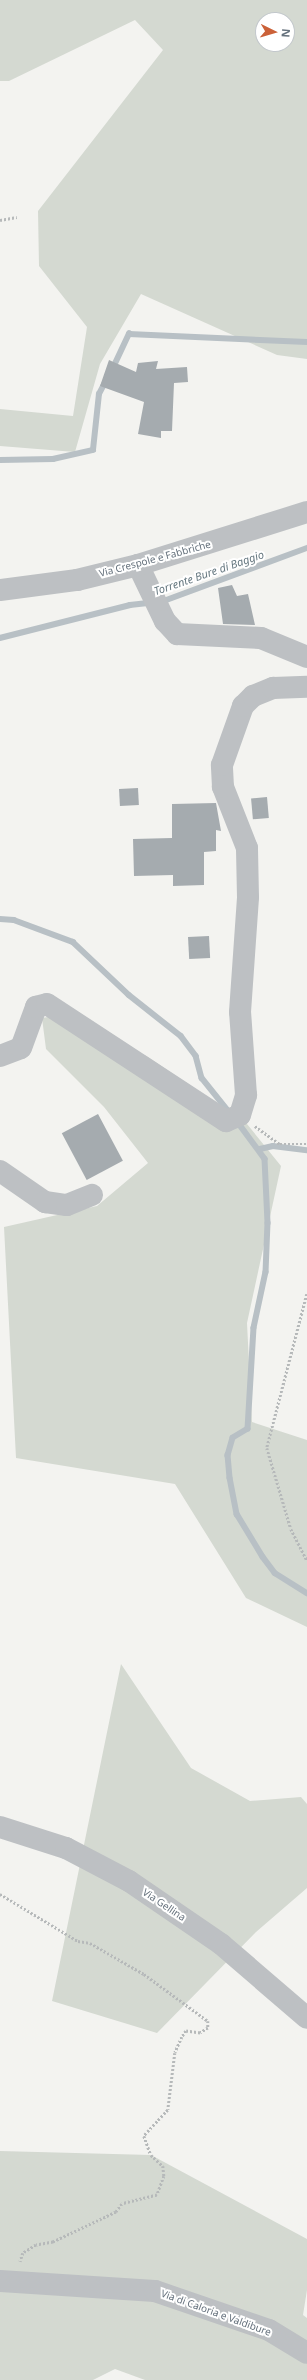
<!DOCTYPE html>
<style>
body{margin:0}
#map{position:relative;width:307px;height:2380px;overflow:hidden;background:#f3f3f0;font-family:"Noto Sans",sans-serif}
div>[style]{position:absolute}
.green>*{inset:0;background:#d4d9d1}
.stream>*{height:5.5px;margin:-2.75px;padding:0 2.75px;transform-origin:2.75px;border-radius:2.75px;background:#b8c0c5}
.building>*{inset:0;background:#a5abaf;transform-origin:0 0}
.path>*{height:2.5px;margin-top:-1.25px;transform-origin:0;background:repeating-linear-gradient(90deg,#b6b9ba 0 2px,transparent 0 4px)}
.minor>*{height:22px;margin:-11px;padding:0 11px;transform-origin:11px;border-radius:11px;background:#bdc0c3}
span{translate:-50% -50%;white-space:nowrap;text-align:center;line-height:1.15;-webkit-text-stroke:4px #fff;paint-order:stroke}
.street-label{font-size:10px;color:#66727d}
.water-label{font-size:11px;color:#677981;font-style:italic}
.north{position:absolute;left:255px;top:12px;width:40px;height:40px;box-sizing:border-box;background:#fff;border:1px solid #c2c7cb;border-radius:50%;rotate:95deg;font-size:11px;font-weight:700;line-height:16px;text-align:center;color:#66727d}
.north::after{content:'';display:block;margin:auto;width:14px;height:18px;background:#cb6138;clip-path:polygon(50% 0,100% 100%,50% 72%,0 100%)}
</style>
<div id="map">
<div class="green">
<i style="clip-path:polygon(evenodd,0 0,307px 0,307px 359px,277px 355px,141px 294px,100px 364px,75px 452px,0 446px,0 409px,73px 416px,87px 327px,39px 266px,38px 211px,163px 50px,135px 20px,9px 81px,0 81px,0 0,263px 20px,287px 20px,287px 44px,263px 44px,263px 20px)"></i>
<i style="clip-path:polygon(66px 1014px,148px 1057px,247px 1124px,281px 1166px,247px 1323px,252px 1422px,307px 1440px,307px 1627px,246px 1598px,175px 1484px,16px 1458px,4px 1227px,97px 1206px,148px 1163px,104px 1107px,46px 1049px,42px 1018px)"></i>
<i style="clip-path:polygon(121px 1664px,191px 1768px,250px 1801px,301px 1797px,307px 1804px,307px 1888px,256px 1932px,157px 2033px,52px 2001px)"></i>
<i style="clip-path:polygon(0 2151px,151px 2155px,307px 2239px,307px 2290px,303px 2315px,307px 2318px,307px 2380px,145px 2380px,115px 2369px,93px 2380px,0 2380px)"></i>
</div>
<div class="stream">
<i style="left:113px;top:368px;width:38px;rotate:-65deg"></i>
<i style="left:129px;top:334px;width:178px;rotate:2.6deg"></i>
<i style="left:0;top:460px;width:53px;rotate:-1.1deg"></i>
<i style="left:53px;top:459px;width:41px;rotate:-12.7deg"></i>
<i style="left:93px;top:450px;width:56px;rotate:-83.9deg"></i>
<i style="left:99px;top:394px;width:15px;rotate:-62deg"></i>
<i style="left:161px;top:602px;width:156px;rotate:-20.3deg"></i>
<i style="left:0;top:638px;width:134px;rotate:-14.2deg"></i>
<i style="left:130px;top:605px;width:20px;rotate:-6deg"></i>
<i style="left:0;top:919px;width:14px;rotate:4deg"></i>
<i style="left:14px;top:920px;width:63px;rotate:20.4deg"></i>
<i style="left:73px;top:942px;width:77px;rotate:43.4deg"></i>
<i style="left:129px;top:995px;width:66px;rotate:38.3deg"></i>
<i style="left:181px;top:1036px;width:25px;rotate:53deg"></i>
<i style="left:196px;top:1056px;width:23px;rotate:75deg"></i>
<i style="left:202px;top:1078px;width:45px;rotate:51.3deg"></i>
<i style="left:237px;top:1121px;width:47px;rotate:53.6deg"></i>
<i style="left:265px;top:1159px;width:64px;rotate:87.3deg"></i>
<i style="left:268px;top:1223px;width:49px;rotate:92.3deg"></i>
<i style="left:266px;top:1272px;width:57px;rotate:102.1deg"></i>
<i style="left:254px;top:1328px;width:101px;rotate:93.4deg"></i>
<i style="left:248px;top:1429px;width:17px;rotate:149deg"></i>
<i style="left:233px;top:1438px;width:18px;rotate:106deg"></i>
<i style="left:228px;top:1455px;width:23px;rotate:85deg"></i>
<i style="left:230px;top:1478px;width:37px;rotate:79deg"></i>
<i style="left:237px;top:1514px;width:50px;rotate:58.8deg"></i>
<i style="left:263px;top:1557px;width:20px;rotate:53deg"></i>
<i style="left:275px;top:1573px;width:38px;rotate:32deg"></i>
<i style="left:260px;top:1149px;width:13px;rotate:-13deg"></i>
<i style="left:273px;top:1146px;width:34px;rotate:7deg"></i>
</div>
<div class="building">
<i style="clip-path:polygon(109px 360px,136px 372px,138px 363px,158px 361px,156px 369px,187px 367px,188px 382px,174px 383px,172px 431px,161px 431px,161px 438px,138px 434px,144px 402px,100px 386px)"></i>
<i style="clip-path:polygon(232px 585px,237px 596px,248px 594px,255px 625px,223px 624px,218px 588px)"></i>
<i style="left:138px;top:788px;width:17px;height:19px;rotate:87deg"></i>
<i style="left:267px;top:797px;width:21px;height:16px;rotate:85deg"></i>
<i style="clip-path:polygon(216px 803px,221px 831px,216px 830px,216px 851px,204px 852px,204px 885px,173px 886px,173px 875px,134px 876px,133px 839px,172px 838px,172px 804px)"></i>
<i style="left:209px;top:936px;width:22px;height:21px;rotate:87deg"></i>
<i style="left:98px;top:1114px;width:53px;height:41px;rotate:62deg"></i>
</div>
<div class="path">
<i style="left:0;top:220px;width:17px;rotate:-10deg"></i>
<i style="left:255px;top:1126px;width:31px;rotate:36deg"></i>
<i style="left:280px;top:1144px;width:27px"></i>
<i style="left:307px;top:1294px;width:159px;rotate:104.6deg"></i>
<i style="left:267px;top:1448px;width:84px;rotate:73.5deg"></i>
<i style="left:291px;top:1529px;width:36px;rotate:63deg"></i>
<i style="left:0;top:1894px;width:91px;rotate:31.1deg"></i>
<i style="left:78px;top:1941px;width:12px;rotate:9deg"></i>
<i style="left:90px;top:1943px;width:62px;rotate:29.9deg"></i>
<i style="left:144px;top:1974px;width:79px;rotate:36.3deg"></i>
<i style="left:208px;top:2021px;width:7px;rotate:90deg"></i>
<i style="left:208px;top:2028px;width:9px;rotate:148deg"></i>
<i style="left:200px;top:2033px;width:14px;rotate:-172deg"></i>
<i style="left:186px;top:2031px;width:7px;rotate:124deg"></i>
<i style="left:182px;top:2037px;width:17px;rotate:114deg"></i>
<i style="left:175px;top:2053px;width:57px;rotate:97deg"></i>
<i style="left:168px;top:2110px;width:35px;rotate:133deg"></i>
<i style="left:144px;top:2136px;width:20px;rotate:70deg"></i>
<i style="left:151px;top:2155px;width:16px;rotate:43deg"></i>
<i style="left:163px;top:2166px;width:10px;rotate:84deg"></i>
<i style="left:164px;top:2176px;width:20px;rotate:110deg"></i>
<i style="left:157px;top:2195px;width:36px;rotate:166deg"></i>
<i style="left:122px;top:2204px;width:10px;rotate:127deg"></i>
<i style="left:116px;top:2212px;width:70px;rotate:154.5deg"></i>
<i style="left:53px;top:2242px;width:17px;rotate:170deg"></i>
<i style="left:36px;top:2245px;width:15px;rotate:148deg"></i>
<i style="left:23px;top:2253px;width:9px;rotate:108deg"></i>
</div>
<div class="minor">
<i style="left:138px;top:565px;width:62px;rotate:64.3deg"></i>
<i style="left:165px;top:621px;width:18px;rotate:47deg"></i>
<i style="left:177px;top:634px;width:84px;rotate:2.7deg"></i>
<i style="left:261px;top:638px;width:50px;rotate:22.4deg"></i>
<i style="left:0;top:590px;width:78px;rotate:-7.4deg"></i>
<i style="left:77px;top:580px;width:63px;rotate:-13.8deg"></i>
<i style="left:138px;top:565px;width:177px;rotate:-17.4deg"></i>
<i style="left:0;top:1056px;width:22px;rotate:-21deg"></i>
<i style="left:21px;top:1048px;width:44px;rotate:-69.9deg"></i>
<i style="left:36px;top:1007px;width:11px;rotate:-15deg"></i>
<i style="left:47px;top:1004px;width:214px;rotate:33.2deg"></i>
<i style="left:226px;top:1121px;width:15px;rotate:-23deg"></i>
<i style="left:240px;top:1115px;width:21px;rotate:-73deg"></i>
<i style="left:246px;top:1095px;width:83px;rotate:-94.1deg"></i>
<i style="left:240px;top:1012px;width:115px;rotate:-86deg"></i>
<i style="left:248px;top:897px;width:49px;rotate:-91.2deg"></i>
<i style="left:247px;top:848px;width:66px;rotate:-111.5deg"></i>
<i style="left:223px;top:787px;width:22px;rotate:-93deg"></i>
<i style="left:222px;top:765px;width:63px;rotate:-70.4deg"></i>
<i style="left:243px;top:706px;width:14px;rotate:-45deg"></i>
<i style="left:253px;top:696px;width:22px;rotate:-22deg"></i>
<i style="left:273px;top:688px;width:34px;rotate:-2deg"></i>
<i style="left:0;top:1171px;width:55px;rotate:34.6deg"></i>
<i style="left:45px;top:1202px;width:22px;rotate:8deg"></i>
<i style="left:67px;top:1205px;width:27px;rotate:-22deg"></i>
<i style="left:0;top:1827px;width:69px;rotate:17.7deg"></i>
<i style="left:66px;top:1848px;width:71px;rotate:27.6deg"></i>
<i style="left:129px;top:1881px;width:112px;rotate:34.4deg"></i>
<i style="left:221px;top:1944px;width:113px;rotate:40.7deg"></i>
<i style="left:0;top:2281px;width:155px;rotate:3.7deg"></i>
<i style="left:155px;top:2291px;width:120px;rotate:18.9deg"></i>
<i style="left:269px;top:2330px;width:44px;rotate:31.2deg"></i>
</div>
<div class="street-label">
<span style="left:155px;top:559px;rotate:-15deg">Via Crespole e Fabbriche</span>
<span style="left:164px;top:1905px;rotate:34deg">Via Gellina</span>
<span style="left:216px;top:2313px;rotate:20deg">Via di Caloria e Valdibure</span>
</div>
<div class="water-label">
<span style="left:209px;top:573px;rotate:-19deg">Torrente Bure di Baggio</span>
</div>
<div class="north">N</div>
</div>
